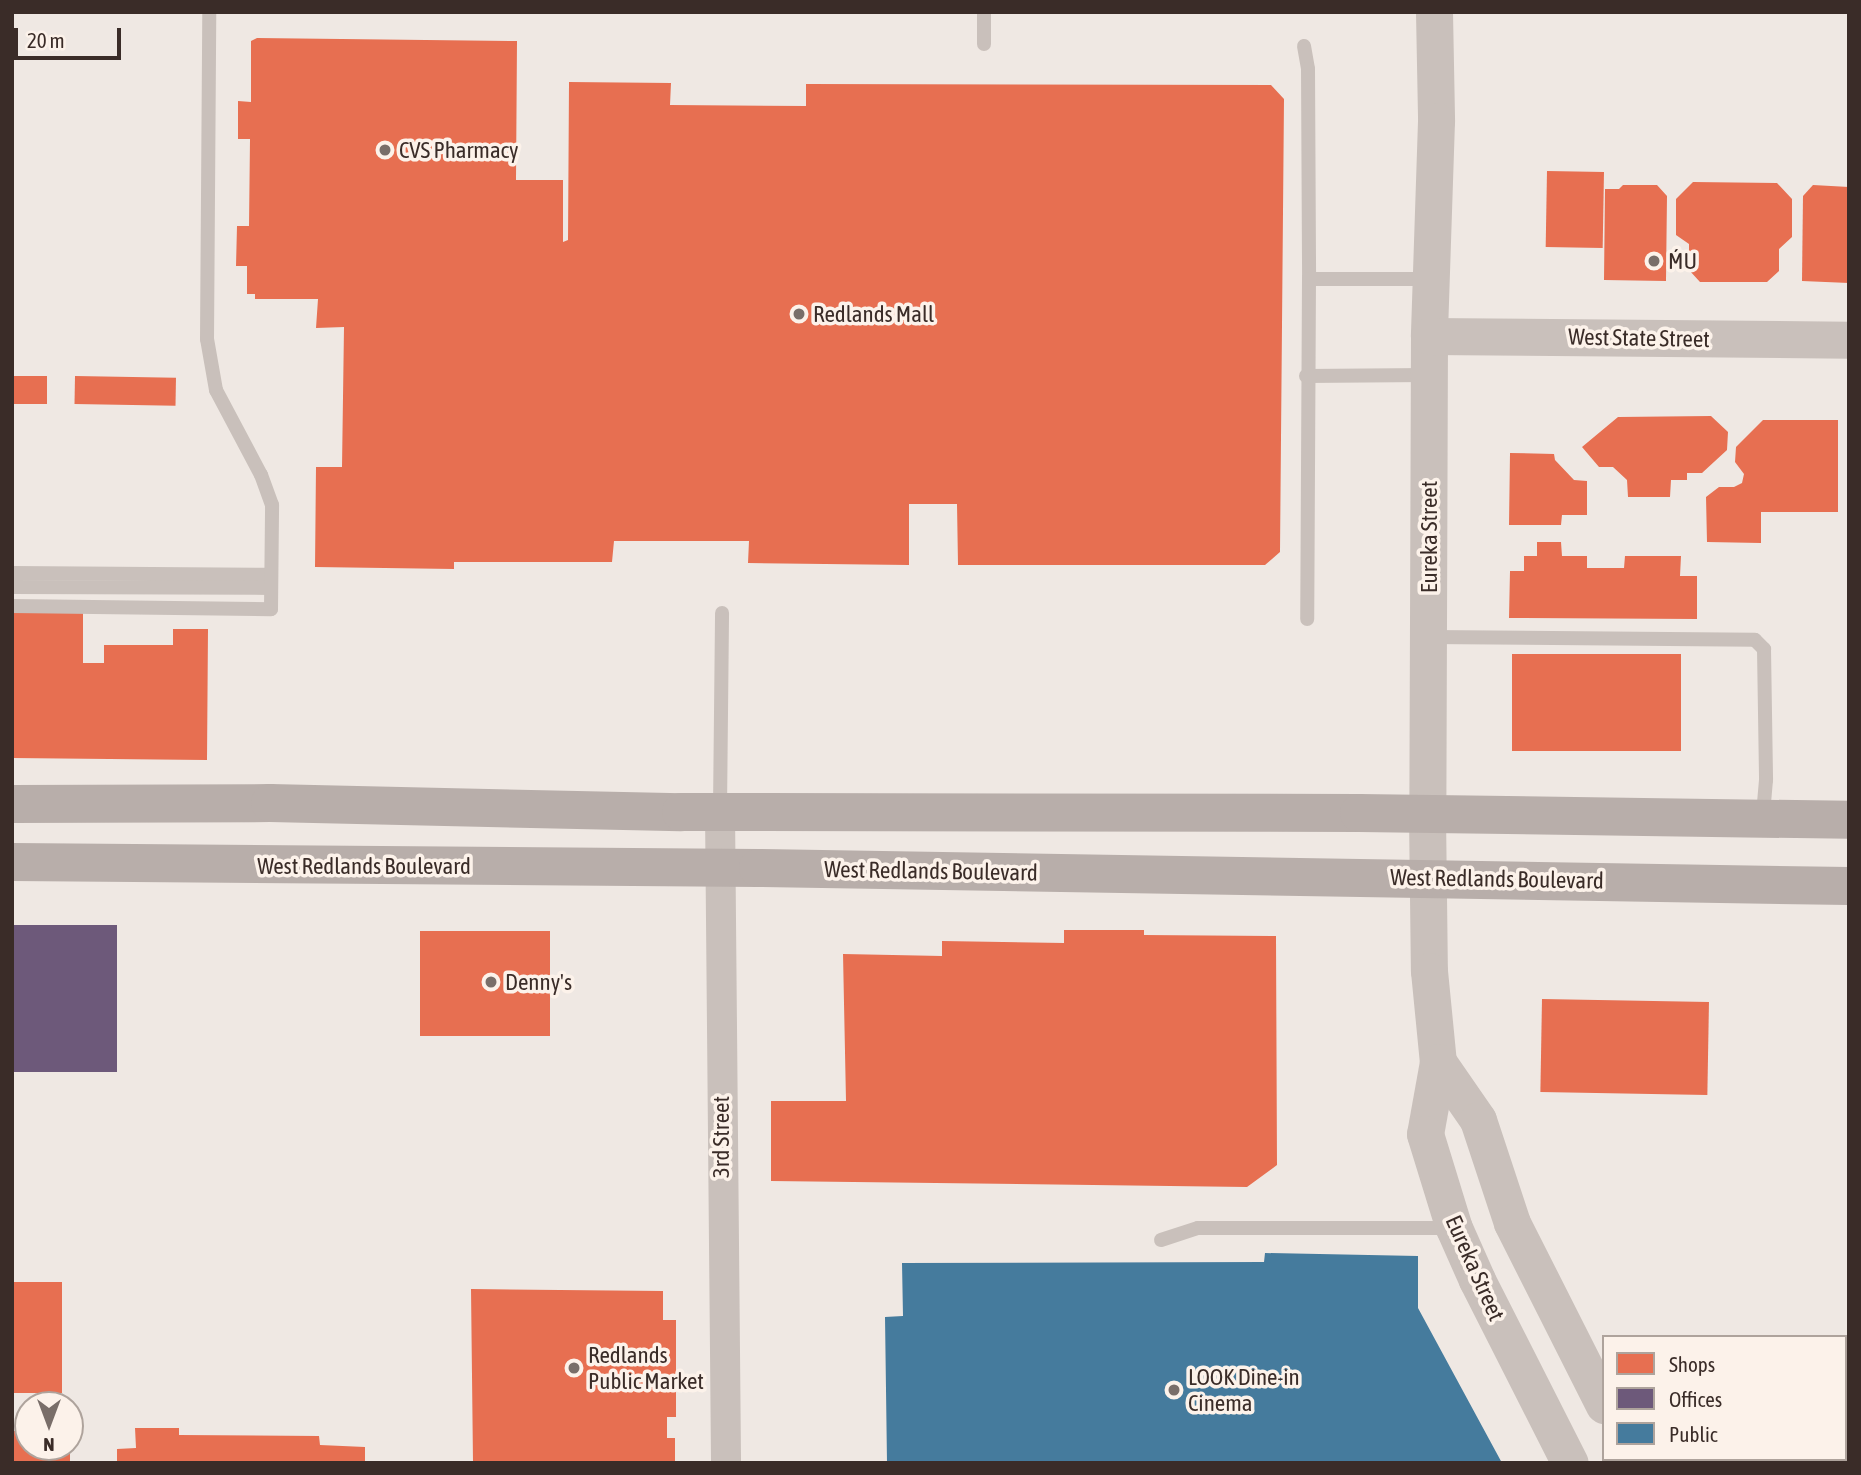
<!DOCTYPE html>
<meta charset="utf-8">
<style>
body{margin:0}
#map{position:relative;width:1861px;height:1475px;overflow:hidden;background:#efe8e3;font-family:"Asap Condensed",sans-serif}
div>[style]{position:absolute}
.shops>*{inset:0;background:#e76f51;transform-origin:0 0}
.offices>*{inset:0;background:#6d597a;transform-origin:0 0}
.public>*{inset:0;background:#457b9d}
.service>*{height:14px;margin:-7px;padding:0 7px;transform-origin:7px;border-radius:7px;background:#c9c0bb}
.minor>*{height:30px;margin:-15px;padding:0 15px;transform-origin:15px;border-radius:15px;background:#c9c0bb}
.tertiary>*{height:37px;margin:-18.5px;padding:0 18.5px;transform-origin:18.5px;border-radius:18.5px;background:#c9c0bb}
.primary>*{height:38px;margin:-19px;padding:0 19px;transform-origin:19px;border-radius:19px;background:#b8aeaa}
.dots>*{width:19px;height:19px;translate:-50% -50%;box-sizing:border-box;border:4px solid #fcf2ea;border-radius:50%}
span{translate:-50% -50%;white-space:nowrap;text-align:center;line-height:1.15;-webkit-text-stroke:7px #fcf2ea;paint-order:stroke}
.poi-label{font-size:23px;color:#3a2c28}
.left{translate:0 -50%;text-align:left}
.street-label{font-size:23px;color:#3a2c28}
.frame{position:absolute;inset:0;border:14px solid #3a2c28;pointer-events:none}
.legend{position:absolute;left:1602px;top:1335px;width:245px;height:126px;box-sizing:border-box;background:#fcf2ea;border:2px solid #aea39c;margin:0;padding:9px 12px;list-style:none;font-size:21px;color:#3a2c28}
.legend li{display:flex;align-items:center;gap:14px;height:35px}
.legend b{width:35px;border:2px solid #aea39c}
.north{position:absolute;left:14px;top:1391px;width:70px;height:70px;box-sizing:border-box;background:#fcf2ea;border:2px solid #aea39c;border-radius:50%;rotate:180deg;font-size:19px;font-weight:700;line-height:28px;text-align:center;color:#3a2c28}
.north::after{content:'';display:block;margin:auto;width:24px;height:32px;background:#796e69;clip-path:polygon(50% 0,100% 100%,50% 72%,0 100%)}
.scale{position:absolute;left:14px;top:28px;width:107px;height:32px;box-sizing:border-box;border:4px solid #3a2c28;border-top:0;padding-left:9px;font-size:21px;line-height:24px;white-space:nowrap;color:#3a2c28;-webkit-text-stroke:5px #fcf2ea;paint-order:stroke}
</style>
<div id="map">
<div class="shops">
<i style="clip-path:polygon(257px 38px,517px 41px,516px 180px,563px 180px,563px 242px,568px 240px,569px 82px,671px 83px,670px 105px,806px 106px,806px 84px,1271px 85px,1284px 99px,1280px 552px,1265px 565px,958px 565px,957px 504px,909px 504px,909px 565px,748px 563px,749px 541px,614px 541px,612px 562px,454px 562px,454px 569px,315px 567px,316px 467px,342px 467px,344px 327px,316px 328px,318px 299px,255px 299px,255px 294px,247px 294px,247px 266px,236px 266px,237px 226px,249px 226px,250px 139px,238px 139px,238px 101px,251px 102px,251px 41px)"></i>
<i style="left:1547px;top:171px;width:57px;height:76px;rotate:1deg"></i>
<i style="clip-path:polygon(1693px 182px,1777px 183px,1792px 199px,1792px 237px,1779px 249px,1779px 271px,1767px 282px,1700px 282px,1689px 270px,1689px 244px,1676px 235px,1676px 199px)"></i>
<i style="clip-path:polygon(1623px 185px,1657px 185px,1667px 196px,1666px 281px,1604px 280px,1605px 189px,1619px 189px)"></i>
<i style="clip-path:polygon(1813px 185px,1849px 187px,1849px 283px,1802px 281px,1803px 196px)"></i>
<i style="left:12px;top:376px;width:35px;height:28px"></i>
<i style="left:75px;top:376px;width:101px;height:28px;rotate:1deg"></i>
<i style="clip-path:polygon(1711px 416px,1728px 432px,1727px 450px,1702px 473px,1687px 473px,1687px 480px,1671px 480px,1670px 497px,1628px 497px,1627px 480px,1613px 467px,1599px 467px,1582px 447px,1618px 417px)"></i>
<i style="clip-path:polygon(1763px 420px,1838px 420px,1838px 512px,1761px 512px,1761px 543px,1707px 542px,1706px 497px,1719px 487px,1734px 487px,1742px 483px,1744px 474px,1735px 462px,1736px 447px)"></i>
<i style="clip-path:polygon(1510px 453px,1554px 454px,1555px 460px,1574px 480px,1587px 481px,1587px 515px,1562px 515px,1561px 525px,1509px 525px)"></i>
<i style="clip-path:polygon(1537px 542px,1561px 542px,1562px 556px,1587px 556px,1587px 568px,1624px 568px,1625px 556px,1681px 556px,1680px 576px,1697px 576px,1697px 619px,1509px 618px,1510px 571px,1524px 571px,1524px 556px,1537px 556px)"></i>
<i style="clip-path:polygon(12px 611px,83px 612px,83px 663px,104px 663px,104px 645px,173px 645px,173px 629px,208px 629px,207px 760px,12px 758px)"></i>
<i style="left:1512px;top:654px;width:169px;height:97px"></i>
<i style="clip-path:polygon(1064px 930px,1144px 930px,1144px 935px,1276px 936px,1277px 1165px,1247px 1187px,771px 1181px,771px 1101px,846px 1101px,843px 954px,942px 956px,942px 941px,1064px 943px)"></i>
<i style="left:420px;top:931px;width:130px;height:105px"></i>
<i style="left:1542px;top:999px;width:167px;height:93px;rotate:1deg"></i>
<i style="left:12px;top:1282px;width:50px;height:111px"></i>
<i style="clip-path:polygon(471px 1289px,663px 1291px,663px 1320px,676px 1320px,676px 1417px,667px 1417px,667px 1438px,675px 1438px,675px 1463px,473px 1463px)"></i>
<i style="clip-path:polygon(135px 1428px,179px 1428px,179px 1435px,319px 1436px,320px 1445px,365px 1447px,365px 1463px,117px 1463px,117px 1449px,136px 1448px)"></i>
<i style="clip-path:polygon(12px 1431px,28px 1431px,28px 1447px,70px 1447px,70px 1463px,12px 1463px)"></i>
</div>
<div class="offices">
<i style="left:12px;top:925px;width:105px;height:147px"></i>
</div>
<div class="public">
<i style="clip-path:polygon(1265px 1253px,1418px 1256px,1418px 1308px,1502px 1463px,887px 1463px,885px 1317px,903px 1316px,902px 1263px,1264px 1262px)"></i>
</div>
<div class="service">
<i style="left:984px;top:12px;width:32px;rotate:90deg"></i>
<i style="left:1304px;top:46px;width:23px;rotate:80deg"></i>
<i style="left:1308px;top:69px;width:210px;rotate:89.7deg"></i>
<i style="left:1309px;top:279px;width:340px;rotate:90.3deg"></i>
<i style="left:1309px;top:279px;width:121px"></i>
<i style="left:1306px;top:376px;width:121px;rotate:-0.5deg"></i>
<i style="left:12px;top:573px;width:259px;rotate:0.4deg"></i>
<i style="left:12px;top:587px;width:258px;rotate:0.2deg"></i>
<i style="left:12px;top:606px;width:259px;rotate:0.7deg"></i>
<i style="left:271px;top:609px;width:104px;rotate:-89.4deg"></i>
<i style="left:272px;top:505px;width:32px;rotate:-110deg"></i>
<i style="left:261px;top:475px;width:96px;rotate:-117.9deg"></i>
<i style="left:216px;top:390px;width:52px;rotate:-100deg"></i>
<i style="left:207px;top:339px;width:327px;rotate:-89.6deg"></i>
<i style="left:1429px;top:637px;width:326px;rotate:0.5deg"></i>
<i style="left:1755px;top:640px;width:13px;rotate:45deg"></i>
<i style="left:1764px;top:649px;width:131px;rotate:89.1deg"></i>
<i style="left:1766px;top:780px;width:38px;rotate:95deg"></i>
<i style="left:720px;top:809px;width:196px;rotate:-89.4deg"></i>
<i style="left:1161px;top:1240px;width:39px;rotate:-18deg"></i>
<i style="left:1198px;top:1228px;width:255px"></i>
</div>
<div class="minor">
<i style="left:720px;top:811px;width:652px;rotate:89.47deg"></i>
</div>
<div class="tertiary">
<i style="left:1434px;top:12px;width:109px;rotate:88.9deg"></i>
<i style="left:1436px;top:121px;width:215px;rotate:91.9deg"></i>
<i style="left:1429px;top:336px;width:478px;rotate:90.2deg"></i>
<i style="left:1427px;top:814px;width:157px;rotate:89.3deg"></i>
<i style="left:1429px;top:971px;width:91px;rotate:84.4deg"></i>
<i style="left:1438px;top:1062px;width:73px;rotate:100.2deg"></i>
<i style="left:1425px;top:1134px;width:98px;rotate:72.9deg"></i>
<i style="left:1454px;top:1228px;width:57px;rotate:66.1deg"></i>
<i style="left:1477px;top:1280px;width:205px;rotate:63.1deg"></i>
<i style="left:1429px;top:336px;width:420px;rotate:0.5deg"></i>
<i style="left:1438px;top:1062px;width:70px;rotate:55.4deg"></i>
<i style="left:1478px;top:1120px;width:108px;rotate:71.7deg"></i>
<i style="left:1512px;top:1223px;width:204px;rotate:63.2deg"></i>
<i style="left:1631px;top:1459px;width:4px;rotate:63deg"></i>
</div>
<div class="primary">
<i style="left:12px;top:804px;width:258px;rotate:-0.2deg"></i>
<i style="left:270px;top:803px;width:411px;rotate:1.3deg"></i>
<i style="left:681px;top:812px;width:678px;rotate:0.08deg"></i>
<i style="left:1359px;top:813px;width:490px;rotate:0.8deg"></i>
<i style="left:12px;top:862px;width:746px;rotate:0.46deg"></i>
<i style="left:758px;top:868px;width:1091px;rotate:0.95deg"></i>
</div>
<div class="dots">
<i style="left:385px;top:150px;background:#796e69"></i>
<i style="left:1654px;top:261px;background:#796e69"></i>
<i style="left:799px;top:314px;background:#796e69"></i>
<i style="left:491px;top:982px;background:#796e69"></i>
<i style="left:574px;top:1368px;background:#796e69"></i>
<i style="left:1174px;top:1390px;background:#796e69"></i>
</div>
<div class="poi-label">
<span class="left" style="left:399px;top:150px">CVS Pharmacy</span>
<span class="left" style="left:1668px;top:261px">ḾU</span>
<span class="left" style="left:813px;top:314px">Redlands Mall</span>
<span class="left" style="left:505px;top:982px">Denny's</span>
<span class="left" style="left:588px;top:1368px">Redlands<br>Public Market</span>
<span class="left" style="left:1188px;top:1390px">LOOK Dine-in<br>Cinema</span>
</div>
<div class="street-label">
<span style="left:1639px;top:338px;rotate:1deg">West State Street</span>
<span style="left:1429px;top:537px;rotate:-90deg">Eureka Street</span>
<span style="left:364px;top:866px">West Redlands Boulevard</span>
<span style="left:931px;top:871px;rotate:1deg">West Redlands Boulevard</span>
<span style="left:1497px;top:879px;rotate:1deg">West Redlands Boulevard</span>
<span style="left:721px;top:1137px;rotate:-90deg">3rd Street</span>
<span style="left:1475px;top:1268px;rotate:66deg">Eureka Street</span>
</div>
<div class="frame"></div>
<ul class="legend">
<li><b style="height:19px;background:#e76f51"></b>Shops</li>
<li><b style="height:19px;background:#6d597a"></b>Offices</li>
<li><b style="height:19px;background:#457b9d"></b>Public</li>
</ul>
<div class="north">N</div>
<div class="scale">20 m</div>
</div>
